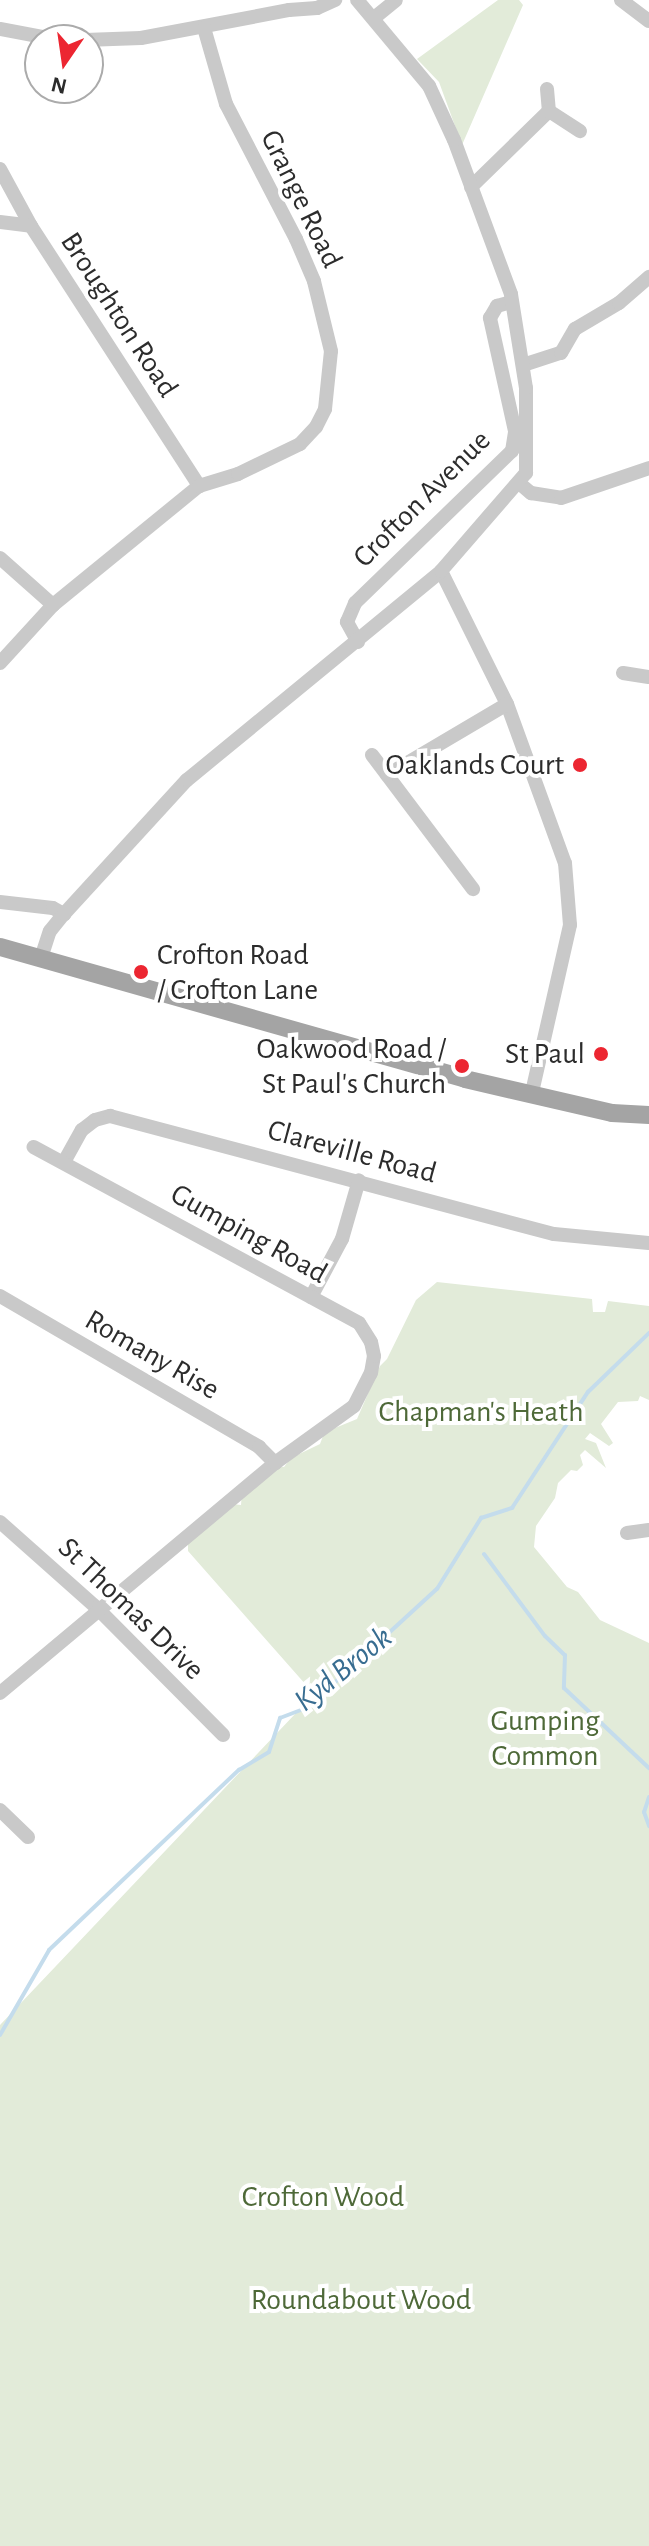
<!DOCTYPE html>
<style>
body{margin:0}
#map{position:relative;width:649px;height:2546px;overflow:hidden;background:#fff;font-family:"Alegreya Sans",sans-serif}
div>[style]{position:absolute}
.green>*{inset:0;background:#e2ebd9}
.stream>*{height:4px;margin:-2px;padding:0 2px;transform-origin:2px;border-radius:2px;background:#c4dcec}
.minor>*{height:14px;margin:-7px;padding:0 7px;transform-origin:7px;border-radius:7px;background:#c9c9c9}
.major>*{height:18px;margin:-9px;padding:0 9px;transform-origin:9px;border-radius:9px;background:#a4a4a4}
.dots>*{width:22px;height:22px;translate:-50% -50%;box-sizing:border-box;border:4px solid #fff;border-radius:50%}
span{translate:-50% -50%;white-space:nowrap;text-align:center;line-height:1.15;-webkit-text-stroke:8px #fff;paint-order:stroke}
.street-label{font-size:30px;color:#2c2c2c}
.poi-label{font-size:30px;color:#2c2c2c}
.right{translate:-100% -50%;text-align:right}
.left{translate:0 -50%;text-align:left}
.park-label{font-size:30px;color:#4e6938}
.water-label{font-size:32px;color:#386d91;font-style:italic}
.north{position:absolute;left:24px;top:24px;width:80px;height:80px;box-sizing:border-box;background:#fff;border:2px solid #ababab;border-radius:50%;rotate:193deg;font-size:22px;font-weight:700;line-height:32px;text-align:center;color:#2c2c2c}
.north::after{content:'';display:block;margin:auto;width:28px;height:36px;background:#ec2631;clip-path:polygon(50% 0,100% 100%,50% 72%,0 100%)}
</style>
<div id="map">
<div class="green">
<i style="clip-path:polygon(498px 0,519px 0,523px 5px,462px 145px,439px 82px,417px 59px)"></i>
<i style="clip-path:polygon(437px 1282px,592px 1299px,593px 1312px,605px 1312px,608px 1301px,649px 1306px,649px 1400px,640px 1396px,638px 1401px,618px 1402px,601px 1424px,613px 1443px,609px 1446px,590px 1433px,585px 1439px,596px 1443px,606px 1468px,585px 1450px,580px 1455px,583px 1465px,577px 1471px,571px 1470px,558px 1483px,555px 1498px,536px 1526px,534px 1547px,567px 1587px,578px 1592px,600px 1620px,649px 1643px,649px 2546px,0 2546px,0 2025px,314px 1694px,188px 1551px,188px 1544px,232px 1504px,241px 1505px,242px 1492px,278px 1466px,284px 1467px,291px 1458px,320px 1444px,323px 1436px,335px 1428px,357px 1419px,380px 1366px,387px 1359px,416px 1300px)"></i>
</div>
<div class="stream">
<i style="left:484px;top:1554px;width:102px;rotate:53.4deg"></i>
<i style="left:545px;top:1636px;width:28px;rotate:44deg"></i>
<i style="left:565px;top:1655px;width:33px;rotate:92deg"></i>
<i style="left:564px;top:1688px;width:117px;rotate:43.3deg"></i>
<i style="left:649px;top:1797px;width:16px;rotate:108deg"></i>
<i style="left:644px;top:1812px;width:15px;rotate:70deg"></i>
<i style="left:0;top:2035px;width:98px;rotate:-60deg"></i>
<i style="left:49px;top:1950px;width:262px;rotate:-43.5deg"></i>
<i style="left:239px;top:1770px;width:35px;rotate:-31deg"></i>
<i style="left:269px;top:1752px;width:36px;rotate:-72deg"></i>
<i style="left:280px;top:1718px;width:30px;rotate:-21deg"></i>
<i style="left:308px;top:1707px;width:175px;rotate:-42.5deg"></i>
<i style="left:437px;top:1589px;width:84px;rotate:-58.2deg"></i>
<i style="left:481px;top:1518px;width:33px;rotate:-18deg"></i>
<i style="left:512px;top:1508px;width:139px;rotate:-56.8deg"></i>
<i style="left:588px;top:1392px;width:85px;rotate:-44deg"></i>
</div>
<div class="minor">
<i style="left:621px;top:0;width:35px;rotate:37deg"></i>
<i style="left:374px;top:18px;width:28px;rotate:-39deg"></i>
<i style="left:0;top:29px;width:59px;rotate:10.7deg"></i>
<i style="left:85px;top:40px;width:56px;rotate:-2deg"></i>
<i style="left:141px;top:38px;width:151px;rotate:-10.7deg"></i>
<i style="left:289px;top:10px;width:28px;rotate:-4deg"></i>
<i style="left:317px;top:8px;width:20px;rotate:-24deg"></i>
<i style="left:547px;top:89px;width:22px;rotate:85deg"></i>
<i style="left:0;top:169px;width:65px;rotate:61.5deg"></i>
<i style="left:31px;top:226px;width:310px;rotate:57.1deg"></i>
<i style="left:471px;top:187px;width:109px;rotate:-44.3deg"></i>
<i style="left:549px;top:111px;width:37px;rotate:33deg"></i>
<i style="left:0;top:222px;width:31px;rotate:7deg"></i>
<i style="left:523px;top:365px;width:40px;rotate:-18deg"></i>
<i style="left:561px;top:353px;width:28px;rotate:-60deg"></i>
<i style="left:575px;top:329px;width:51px;rotate:-30.6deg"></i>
<i style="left:619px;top:303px;width:40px;rotate:-41deg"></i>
<i style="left:519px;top:483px;width:16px;rotate:40deg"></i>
<i style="left:531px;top:493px;width:30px;rotate:9deg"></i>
<i style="left:561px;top:498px;width:93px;rotate:-18.8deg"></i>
<i style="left:0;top:558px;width:71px;rotate:41.6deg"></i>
<i style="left:441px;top:571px;width:148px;rotate:63.6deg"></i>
<i style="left:507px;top:704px;width:169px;rotate:70deg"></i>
<i style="left:565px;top:863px;width:62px;rotate:85.4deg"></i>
<i style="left:570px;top:925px;width:175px;rotate:102.8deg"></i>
<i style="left:358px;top:642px;width:23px;rotate:-119deg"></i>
<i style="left:347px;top:622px;width:21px;rotate:-67deg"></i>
<i style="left:355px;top:603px;width:219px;rotate:-44.1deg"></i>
<i style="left:512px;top:451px;width:20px;rotate:-81deg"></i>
<i style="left:515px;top:431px;width:116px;rotate:-102.5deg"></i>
<i style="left:490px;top:318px;width:14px;rotate:-60deg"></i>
<i style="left:497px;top:306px;width:15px;rotate:-16deg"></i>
<i style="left:0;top:663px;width:79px;rotate:-47.6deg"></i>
<i style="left:53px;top:605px;width:188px;rotate:-39.2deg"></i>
<i style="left:199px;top:486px;width:41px;rotate:-17.1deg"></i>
<i style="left:238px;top:474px;width:69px;rotate:-25.8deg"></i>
<i style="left:300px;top:444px;width:23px;rotate:-47deg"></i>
<i style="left:316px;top:427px;width:20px;rotate:-63deg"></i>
<i style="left:325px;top:409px;width:58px;rotate:-84.1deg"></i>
<i style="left:331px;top:351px;width:72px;rotate:-103.7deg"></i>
<i style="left:314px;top:281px;width:46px;rotate:-113.2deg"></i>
<i style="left:296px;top:239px;width:152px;rotate:-117.4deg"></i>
<i style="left:226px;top:104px;width:79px;rotate:-106.1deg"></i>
<i style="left:623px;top:673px;width:26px;rotate:9deg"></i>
<i style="left:372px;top:755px;width:168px;rotate:53deg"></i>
<i style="left:387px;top:775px;width:139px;rotate:-30.6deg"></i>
<i style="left:0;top:902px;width:53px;rotate:6.5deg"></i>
<i style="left:53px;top:908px;width:13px;rotate:29deg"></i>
<i style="left:41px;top:958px;width:28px;rotate:-72deg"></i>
<i style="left:50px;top:931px;width:22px;rotate:-51deg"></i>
<i style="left:64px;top:914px;width:182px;rotate:-47.5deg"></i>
<i style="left:187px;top:780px;width:329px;rotate:-39.4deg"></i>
<i style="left:441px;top:571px;width:130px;rotate:-49.1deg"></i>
<i style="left:526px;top:473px;width:85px;rotate:-90deg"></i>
<i style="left:526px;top:388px;width:95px;rotate:-99.1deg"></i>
<i style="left:511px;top:294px;width:164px;rotate:-110.3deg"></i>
<i style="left:454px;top:140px;width:60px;rotate:-114.8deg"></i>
<i style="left:429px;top:86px;width:112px;rotate:-129.9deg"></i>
<i style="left:64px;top:1162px;width:37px;rotate:-61deg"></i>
<i style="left:82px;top:1130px;width:16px;rotate:-38deg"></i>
<i style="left:95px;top:1120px;width:16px;rotate:-15deg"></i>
<i style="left:110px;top:1116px;width:459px;rotate:14.9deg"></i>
<i style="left:554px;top:1234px;width:95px;rotate:5.4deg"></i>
<i style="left:0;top:1296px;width:300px;rotate:30.2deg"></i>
<i style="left:259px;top:1447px;width:23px;rotate:45deg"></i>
<i style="left:311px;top:1297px;width:66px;rotate:-61.9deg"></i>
<i style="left:342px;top:1239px;width:61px;rotate:-73.9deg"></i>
<i style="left:0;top:1522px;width:130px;rotate:41.6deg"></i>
<i style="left:97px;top:1608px;width:179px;rotate:45.2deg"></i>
<i style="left:627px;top:1533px;width:22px;rotate:-8deg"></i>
<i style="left:0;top:1693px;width:359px;rotate:-39.9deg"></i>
<i style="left:275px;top:1463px;width:97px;rotate:-35.8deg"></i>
<i style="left:354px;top:1406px;width:37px;rotate:-63deg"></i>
<i style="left:371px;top:1373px;width:17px;rotate:-80deg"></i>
<i style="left:374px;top:1356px;width:14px;rotate:-102deg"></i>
<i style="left:371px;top:1342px;width:22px;rotate:-122deg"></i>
<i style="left:359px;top:1323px;width:370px;rotate:-151.6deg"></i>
<i style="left:0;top:1810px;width:39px;rotate:44deg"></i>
</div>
<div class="major">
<i style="left:0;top:947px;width:483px;rotate:15.8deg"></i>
<i style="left:465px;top:1079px;width:151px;rotate:13deg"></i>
<i style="left:612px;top:1113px;width:37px;rotate:3deg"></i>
</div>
<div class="dots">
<i style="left:580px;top:765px;background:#ec2631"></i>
<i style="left:141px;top:972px;background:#ec2631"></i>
<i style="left:601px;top:1054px;background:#ec2631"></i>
<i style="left:462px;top:1066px;background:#ec2631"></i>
</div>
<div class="street-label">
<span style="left:301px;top:199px;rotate:64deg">Grange Road</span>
<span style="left:119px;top:315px;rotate:57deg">Broughton Road</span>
<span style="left:422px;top:499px;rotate:-45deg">Crofton Avenue</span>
<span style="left:352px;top:1152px;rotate:15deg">Clareville Road</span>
<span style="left:249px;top:1234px;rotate:29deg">Gumping Road</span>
<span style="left:152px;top:1355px;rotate:30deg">Romany Rise</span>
<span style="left:131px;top:1609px;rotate:44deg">St Thomas Drive</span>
</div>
<div class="poi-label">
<span class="right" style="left:564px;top:765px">Oaklands Court</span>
<span class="left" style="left:157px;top:972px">Crofton Road<br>/ Crofton Lane</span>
<span class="right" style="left:446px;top:1066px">Oakwood Road /<br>St Paul's Church</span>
<span class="right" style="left:585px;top:1054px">St Paul</span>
</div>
<div class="park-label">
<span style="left:481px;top:1412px">Chapman's Heath</span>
<span style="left:545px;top:1738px">Gumping<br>Common</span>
<span style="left:323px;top:2197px">Crofton Wood</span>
<span style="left:361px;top:2300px">Roundabout Wood</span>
</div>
<div class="water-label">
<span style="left:343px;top:1669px;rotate:-39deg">Kyd Brook</span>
</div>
<div class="north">N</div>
</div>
